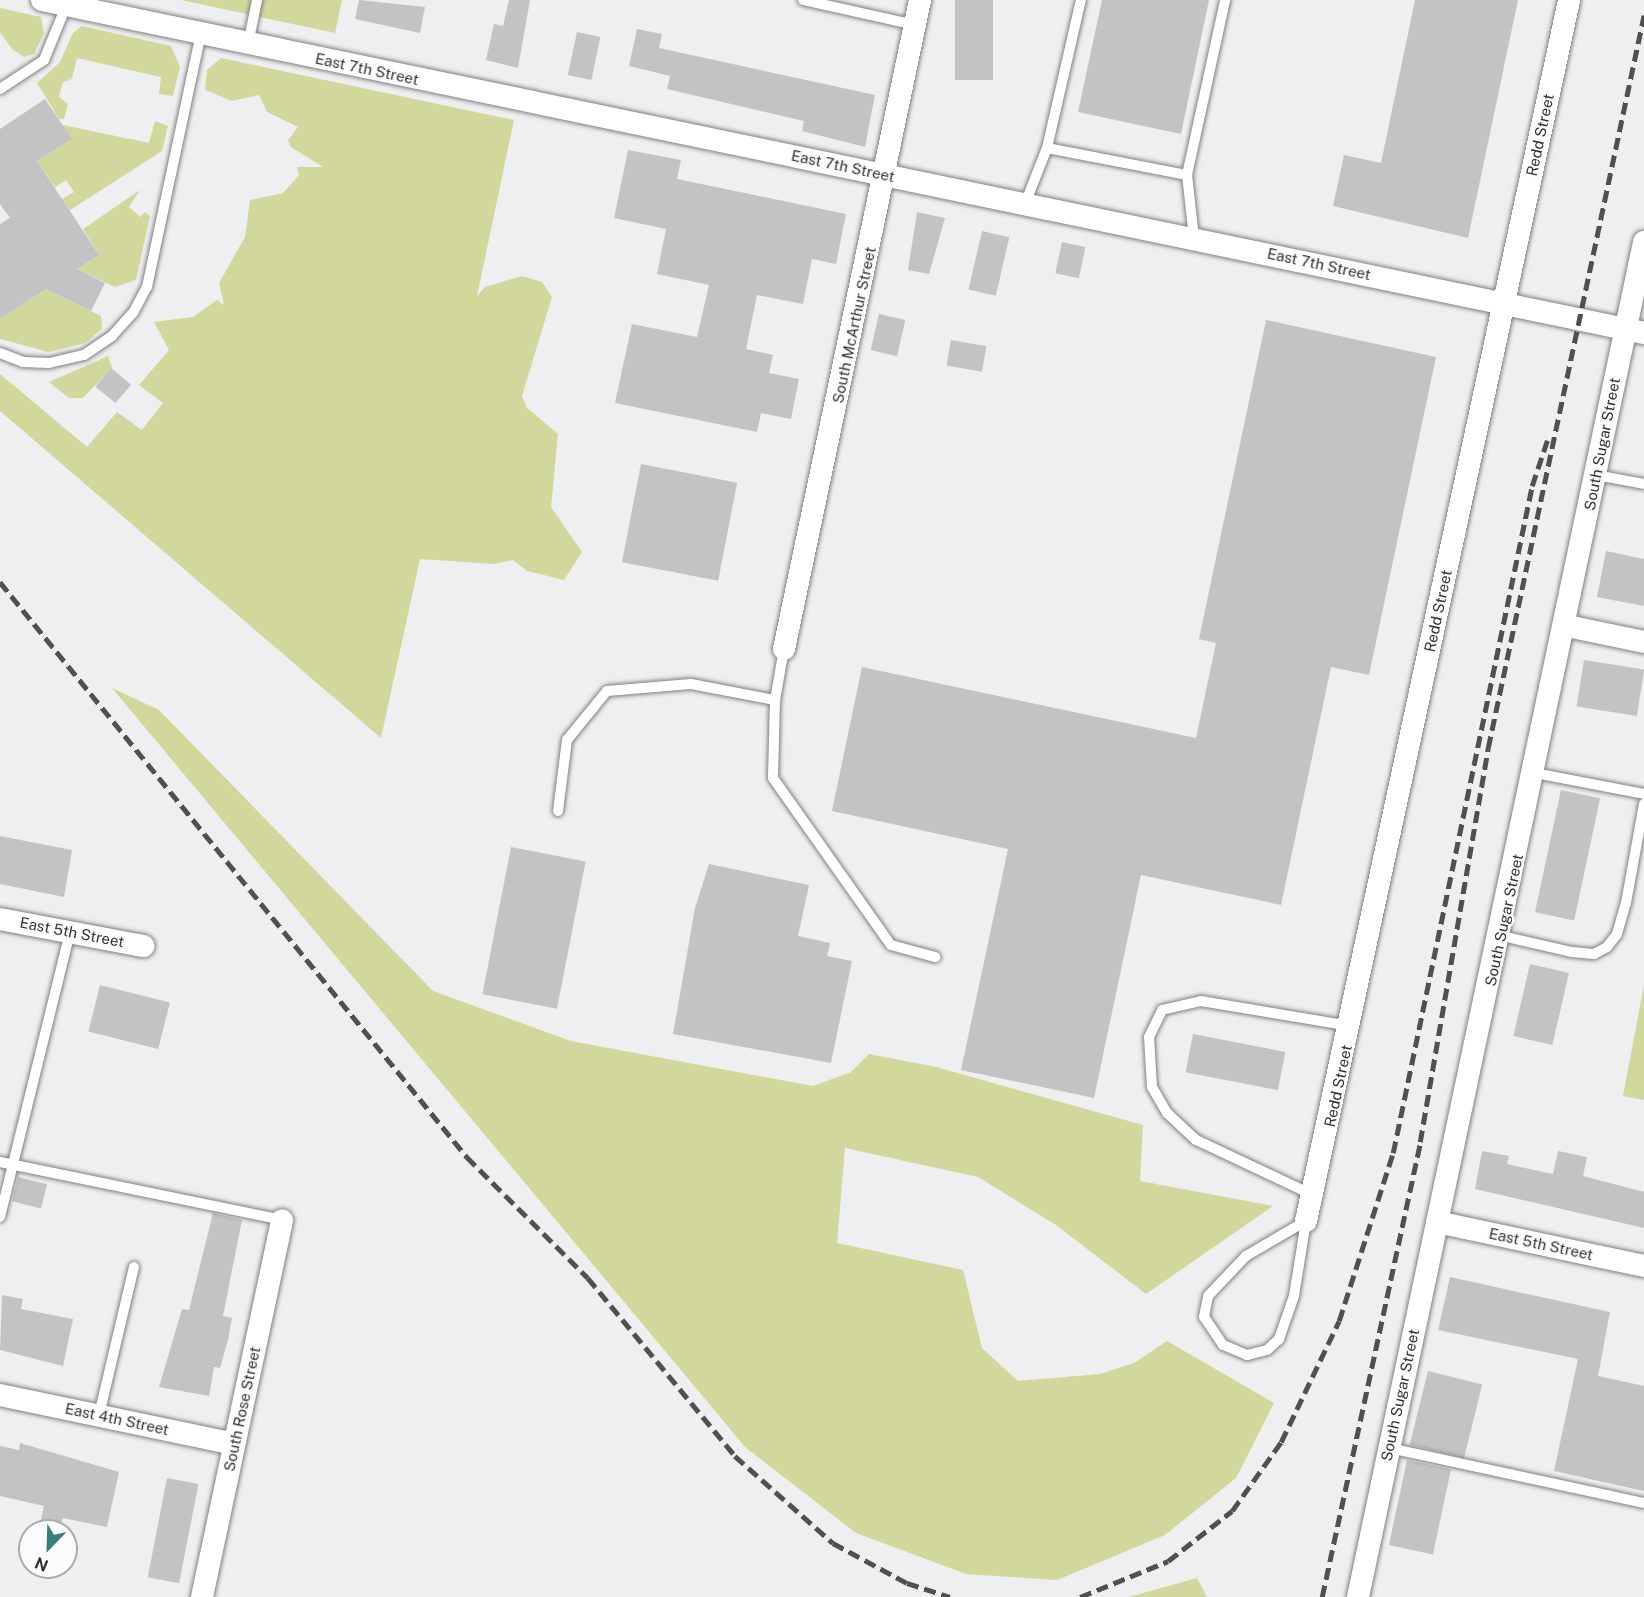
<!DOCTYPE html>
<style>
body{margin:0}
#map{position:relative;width:1644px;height:1597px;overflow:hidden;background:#eeeff0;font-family:"Public Sans",sans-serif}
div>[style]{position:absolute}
.green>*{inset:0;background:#d2d79c}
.building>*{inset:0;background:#c2c3c4;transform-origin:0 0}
.roads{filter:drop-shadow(0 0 2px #808082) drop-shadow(0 0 2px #808082)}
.lane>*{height:10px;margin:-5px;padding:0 5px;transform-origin:5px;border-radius:5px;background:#fff}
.street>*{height:22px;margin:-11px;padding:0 11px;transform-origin:11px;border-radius:11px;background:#fff}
.rail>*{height:4.5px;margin-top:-2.25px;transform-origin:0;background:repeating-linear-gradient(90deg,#505051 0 12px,transparent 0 18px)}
span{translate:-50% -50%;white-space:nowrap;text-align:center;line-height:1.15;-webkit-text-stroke:5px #fcfcfe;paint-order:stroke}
.street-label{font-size:15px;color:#313132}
.north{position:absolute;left:18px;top:1519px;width:60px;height:60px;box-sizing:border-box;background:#fcfcfe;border:2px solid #ababac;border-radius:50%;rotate:203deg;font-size:16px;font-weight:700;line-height:24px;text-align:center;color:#313132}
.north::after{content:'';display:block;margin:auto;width:21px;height:27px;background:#387f79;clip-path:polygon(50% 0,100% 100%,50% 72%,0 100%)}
</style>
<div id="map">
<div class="green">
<i style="clip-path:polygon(181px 0,342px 0,335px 33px)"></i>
<i style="clip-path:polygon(0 8px,41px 17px,44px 33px,34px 54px,24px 57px,12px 49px,0 32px)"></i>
<i style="clip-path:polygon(82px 26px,171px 46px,180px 67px,173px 96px,159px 94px,161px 77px,77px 58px,72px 79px,63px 82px,59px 97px,68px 104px,64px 119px,59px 119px,37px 83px,60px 62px,73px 33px)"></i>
<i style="clip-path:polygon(221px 58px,514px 120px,477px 296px,485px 287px,522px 276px,542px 282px,552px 297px,522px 396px,527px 408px,558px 434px,551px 507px,582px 552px,564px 580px,527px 571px,513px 560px,493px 564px,420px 559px,381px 738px,0 411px,0 374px,87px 447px,117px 412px,142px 430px,163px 403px,139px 385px,169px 350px,154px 322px,193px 317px,217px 300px,224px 305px,219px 283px,245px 237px,250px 200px,283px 193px,299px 175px,297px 167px,323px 167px,291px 147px,288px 140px,298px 127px,267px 112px,259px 95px,232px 101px,205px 90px,207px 70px)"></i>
<i style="clip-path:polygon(155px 121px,168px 126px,162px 151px,70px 210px,62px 199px,74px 192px,66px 180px,55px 187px,37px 161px,71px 139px,63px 125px,149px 143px)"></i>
<i style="clip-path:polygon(140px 190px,129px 207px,140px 217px,145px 212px,150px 216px,136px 280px,115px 287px,77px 269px,99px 255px,83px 229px)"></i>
<i style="clip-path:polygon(46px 289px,101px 316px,102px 329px,85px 343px,49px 352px,0 339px,0 319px)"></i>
<i style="clip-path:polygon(108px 356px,112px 368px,83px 398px,69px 398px,49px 382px)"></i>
<i style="clip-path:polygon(112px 688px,159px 710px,433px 991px,571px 1041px,813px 1086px,851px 1072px,869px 1054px,936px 1067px,1143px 1125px,1140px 1181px,1273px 1206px,1146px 1294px,1056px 1225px,978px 1177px,845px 1148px,837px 1243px,963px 1270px,982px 1348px,1018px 1381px,1100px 1374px,1134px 1363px,1167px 1341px,1274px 1403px,1236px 1478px,1165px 1535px,1057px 1580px,966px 1574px,856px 1533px,745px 1447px)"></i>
<i style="clip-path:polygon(1644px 985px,1644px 1100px,1623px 1096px)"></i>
<i style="clip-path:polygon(1197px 1578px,1207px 1597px,1129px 1597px)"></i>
</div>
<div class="building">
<i style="clip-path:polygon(359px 0,425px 7px,420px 33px,355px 19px)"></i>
<i style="clip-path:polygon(509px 0,530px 0,518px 68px,486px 60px,494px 24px,503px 26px)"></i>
<i style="left:955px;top:0;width:38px;height:80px"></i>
<i style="clip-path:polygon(1102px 0,1209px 0,1181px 134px,1078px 112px)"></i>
<i style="clip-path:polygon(1415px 0,1518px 0,1468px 238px,1333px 206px,1344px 155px,1381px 163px)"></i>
<i style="clip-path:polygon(637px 29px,662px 34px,659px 48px,875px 95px,865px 147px,802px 131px,804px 121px,667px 89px,670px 76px,629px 66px)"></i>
<i style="left:577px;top:32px;width:24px;height:44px;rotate:12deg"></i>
<i style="clip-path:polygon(45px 99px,72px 139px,37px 161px,99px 255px,77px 269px,105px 283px,91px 311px,46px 289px,0 319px,0 224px,10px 218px,0 204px,0 129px)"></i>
<i style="clip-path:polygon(628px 150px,681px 160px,677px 179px,846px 214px,836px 264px,812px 259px,803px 304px,757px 295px,746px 349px,773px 355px,769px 373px,799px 379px,791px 419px,761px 413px,757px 432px,615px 403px,632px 324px,697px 337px,709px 285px,657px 274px,666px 229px,614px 218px)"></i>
<i style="clip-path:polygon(917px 212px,945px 218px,929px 274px,908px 270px)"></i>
<i style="left:982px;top:231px;width:28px;height:60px;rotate:13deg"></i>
<i style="left:1062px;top:242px;width:24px;height:32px;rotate:12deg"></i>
<i style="left:879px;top:314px;width:27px;height:37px;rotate:13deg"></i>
<i style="clip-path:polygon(1266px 320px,1436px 357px,1369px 675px,1331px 667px,1281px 905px,1141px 875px,1094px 1098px,961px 1070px,1008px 849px,832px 811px,862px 667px,1196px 738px,1216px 643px,1199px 639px)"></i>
<i style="left:951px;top:340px;width:36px;height:26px;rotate:10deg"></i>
<i style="left:111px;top:368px;width:26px;height:24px;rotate:40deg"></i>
<i style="left:641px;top:464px;width:98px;height:100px;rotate:11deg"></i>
<i style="clip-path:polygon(1606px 551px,1644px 559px,1644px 606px,1597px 597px)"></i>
<i style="left:1584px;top:660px;width:61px;height:47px;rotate:9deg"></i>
<i style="left:1561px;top:790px;width:40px;height:125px;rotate:12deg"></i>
<i style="clip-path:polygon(0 836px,72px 850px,64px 897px,0 884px)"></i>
<i style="left:511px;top:847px;width:76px;height:150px;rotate:11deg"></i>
<i style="clip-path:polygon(709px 864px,809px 885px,798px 936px,830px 943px,827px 956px,852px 961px,831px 1063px,673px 1034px,695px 908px)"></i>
<i style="left:1530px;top:964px;width:40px;height:74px;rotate:13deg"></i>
<i style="left:100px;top:985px;width:72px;height:48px;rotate:14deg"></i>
<i style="left:1193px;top:1034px;width:94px;height:39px;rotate:11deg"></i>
<i style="clip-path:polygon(1482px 1151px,1509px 1156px,1507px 1164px,1553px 1174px,1558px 1151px,1587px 1157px,1583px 1176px,1644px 1192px,1644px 1228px,1475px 1189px)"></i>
<i style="left:18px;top:1177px;width:30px;height:25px;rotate:14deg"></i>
<i style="clip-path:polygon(213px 1213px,242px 1220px,223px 1316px,232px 1318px,228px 1340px,220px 1368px,214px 1367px,209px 1396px,159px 1387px,182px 1309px,189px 1310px)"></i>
<i style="clip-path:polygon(1450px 1277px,1610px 1312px,1598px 1376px,1644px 1386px,1644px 1491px,1554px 1471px,1578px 1359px,1438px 1330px)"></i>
<i style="clip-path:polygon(2px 1295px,23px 1299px,21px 1309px,73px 1319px,63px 1366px,0 1350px)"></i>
<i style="left:1428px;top:1371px;width:56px;height:76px;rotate:14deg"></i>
<i style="clip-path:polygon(20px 1443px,119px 1472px,107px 1527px,63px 1518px,60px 1528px,40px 1524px,44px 1506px,0 1496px,0 1446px,19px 1450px)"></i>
<i style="left:1407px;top:1460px;width:45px;height:87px;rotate:12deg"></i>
<i style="left:167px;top:1478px;width:32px;height:101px;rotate:11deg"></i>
</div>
<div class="roads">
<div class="lane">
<i style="left:803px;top:0;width:115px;rotate:12.6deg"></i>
<i style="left:248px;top:44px;width:45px;rotate:-78.4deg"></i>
<i style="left:0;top:89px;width:53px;rotate:-33.4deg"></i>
<i style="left:44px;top:60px;width:58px;rotate:-67.8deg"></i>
<i style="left:1047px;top:148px;width:143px;rotate:10.9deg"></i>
<i style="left:1025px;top:204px;width:60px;rotate:-68.6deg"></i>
<i style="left:1047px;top:148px;width:152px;rotate:-77.1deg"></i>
<i style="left:1194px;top:238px;width:63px;rotate:-96.3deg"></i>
<i style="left:1187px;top:175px;width:179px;rotate:-77.7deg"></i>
<i style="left:0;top:353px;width:25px;rotate:21deg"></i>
<i style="left:23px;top:362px;width:26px;rotate:2deg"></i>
<i style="left:49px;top:363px;width:36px;rotate:-13deg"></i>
<i style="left:84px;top:355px;width:34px;rotate:-34deg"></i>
<i style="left:112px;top:336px;width:31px;rotate:-48deg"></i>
<i style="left:133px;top:313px;width:30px;rotate:-62deg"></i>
<i style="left:147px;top:287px;width:259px;rotate:-78deg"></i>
<i style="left:1596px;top:475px;width:49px;rotate:10.6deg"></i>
<i style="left:784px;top:649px;width:52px;rotate:100deg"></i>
<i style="left:775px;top:700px;width:78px;rotate:91.5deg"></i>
<i style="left:773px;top:778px;width:204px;rotate:54.8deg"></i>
<i style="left:891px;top:945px;width:46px;rotate:15.3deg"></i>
<i style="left:1535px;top:773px;width:111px;rotate:10.9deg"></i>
<i style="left:558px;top:811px;width:72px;rotate:-82.8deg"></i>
<i style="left:567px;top:740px;width:63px;rotate:-50.8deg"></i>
<i style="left:607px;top:691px;width:84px;rotate:-4.8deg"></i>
<i style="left:691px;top:684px;width:86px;rotate:10.8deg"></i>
<i style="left:1502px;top:936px;width:72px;rotate:12.9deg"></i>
<i style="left:1572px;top:952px;width:22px;rotate:5deg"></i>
<i style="left:1594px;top:954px;width:15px;rotate:-28deg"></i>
<i style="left:1607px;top:947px;width:16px;rotate:-52deg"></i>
<i style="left:1617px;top:934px;width:32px;rotate:-74deg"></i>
<i style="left:1626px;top:903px;width:101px;rotate:-79.7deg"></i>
<i style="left:0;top:1162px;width:288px;rotate:11.6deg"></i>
<i style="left:1313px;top:1195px;width:129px;rotate:-154.8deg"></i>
<i style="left:1196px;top:1140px;width:40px;rotate:-137deg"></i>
<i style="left:1167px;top:1113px;width:30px;rotate:-120deg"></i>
<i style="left:1152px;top:1087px;width:50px;rotate:-93.4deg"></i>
<i style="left:1149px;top:1037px;width:30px;rotate:-64deg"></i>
<i style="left:1162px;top:1010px;width:40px;rotate:-13deg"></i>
<i style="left:1201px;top:1001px;width:152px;rotate:9.5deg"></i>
<i style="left:0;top:1217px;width:293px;rotate:-76.2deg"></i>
<i style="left:1306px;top:1221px;width:76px;rotate:99.1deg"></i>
<i style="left:1294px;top:1296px;width:46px;rotate:109.2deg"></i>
<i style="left:1279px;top:1339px;width:16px;rotate:137deg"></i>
<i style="left:1267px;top:1350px;width:21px;rotate:166deg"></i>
<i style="left:1247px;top:1355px;width:26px;rotate:-157deg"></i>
<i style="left:1223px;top:1345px;width:34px;rotate:-124deg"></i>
<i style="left:1204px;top:1317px;width:21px;rotate:-79deg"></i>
<i style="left:1208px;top:1296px;width:55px;rotate:-46.5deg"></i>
<i style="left:1246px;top:1256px;width:69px;rotate:-30.3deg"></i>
<i style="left:99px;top:1415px;width:152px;rotate:-76.7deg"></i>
<i style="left:1389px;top:1448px;width:261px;rotate:12.2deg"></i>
</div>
<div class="street">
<i style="left:42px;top:0;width:1636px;rotate:11.74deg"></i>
<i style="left:1567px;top:626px;width:79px;rotate:11.7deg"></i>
<i style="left:784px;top:649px;width:663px;rotate:-78.16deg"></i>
<i style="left:0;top:919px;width:146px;rotate:10.7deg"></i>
<i style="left:1306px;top:1221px;width:1249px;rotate:-77.84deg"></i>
<i style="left:1437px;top:1222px;width:212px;rotate:12deg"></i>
<i style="left:0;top:1395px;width:239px;rotate:11.8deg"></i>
<i style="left:202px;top:1597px;width:385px;rotate:-78deg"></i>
<i style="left:1358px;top:1597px;width:1385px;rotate:-78.08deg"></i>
</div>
</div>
<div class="rail">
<i style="left:0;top:582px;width:741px;rotate:50.92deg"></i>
<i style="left:467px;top:1157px;width:171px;rotate:45deg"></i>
<i style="left:588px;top:1278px;width:231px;rotate:50.4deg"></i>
<i style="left:735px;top:1456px;width:131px;rotate:41.6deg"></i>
<i style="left:833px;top:1543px;width:84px;rotate:28.4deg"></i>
<i style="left:907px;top:1583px;width:45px;rotate:18deg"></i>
<i style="left:1080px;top:1597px;width:95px;rotate:-22.2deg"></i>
<i style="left:1168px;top:1561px;width:81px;rotate:-38deg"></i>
<i style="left:1232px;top:1511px;width:85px;rotate:-54.6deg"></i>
<i style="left:1281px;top:1442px;width:134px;rotate:-64.4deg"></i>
<i style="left:1339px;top:1321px;width:176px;rotate:-72.2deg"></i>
<i style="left:1393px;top:1153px;width:681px;rotate:-78.23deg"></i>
<i style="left:1532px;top:486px;width:51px;rotate:-71.6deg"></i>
<i style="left:1322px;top:1597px;width:465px;rotate:-77.8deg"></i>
<i style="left:1420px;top:1142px;width:400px;rotate:-80.2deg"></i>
<i style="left:1488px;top:748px;width:749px;rotate:-77.99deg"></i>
</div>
<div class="street-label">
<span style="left:367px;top:69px;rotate:12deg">East 7th Street</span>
<span style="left:1540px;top:135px;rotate:-78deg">Redd Street</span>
<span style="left:843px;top:166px;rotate:12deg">East 7th Street</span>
<span style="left:1319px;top:264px;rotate:12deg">East 7th Street</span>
<span style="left:854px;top:325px;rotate:-78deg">South McArthur Street</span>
<span style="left:1602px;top:444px;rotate:-79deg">South Sugar Street</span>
<span style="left:1438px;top:611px;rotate:-78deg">Redd Street</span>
<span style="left:1504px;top:920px;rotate:-78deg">South Sugar Street</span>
<span style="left:72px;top:932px;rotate:11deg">East 5th Street</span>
<span style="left:1338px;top:1086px;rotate:-78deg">Redd Street</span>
<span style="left:1541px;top:1244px;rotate:12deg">East 5th Street</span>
<span style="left:1400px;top:1395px;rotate:-78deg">South Sugar Street</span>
<span style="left:242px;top:1409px;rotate:-78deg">South Rose Street</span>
<span style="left:117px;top:1419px;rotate:12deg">East 4th Street</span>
</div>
<div class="north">N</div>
</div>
